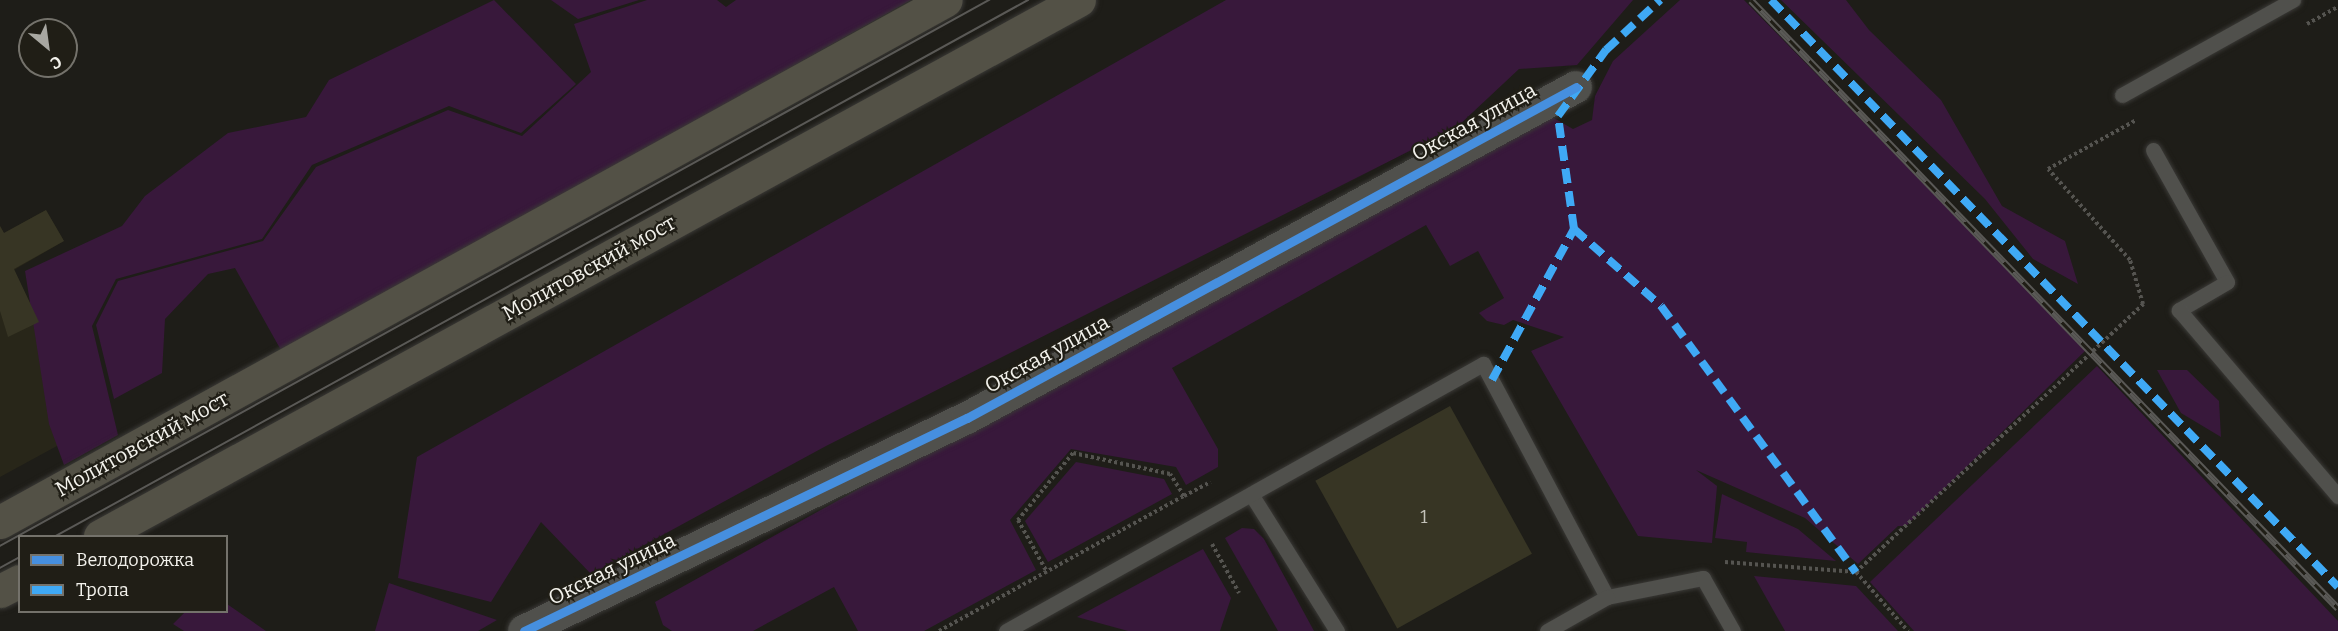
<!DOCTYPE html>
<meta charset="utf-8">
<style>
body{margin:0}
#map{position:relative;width:2338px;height:631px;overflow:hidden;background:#1e1d18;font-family:Bitter,serif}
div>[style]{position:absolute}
.built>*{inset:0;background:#282619}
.green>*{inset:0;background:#38183b}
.building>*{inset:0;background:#373524;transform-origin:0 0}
.path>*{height:4px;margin-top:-2px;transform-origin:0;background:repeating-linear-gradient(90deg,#555450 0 3px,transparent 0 6px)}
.roads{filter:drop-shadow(0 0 2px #3a3936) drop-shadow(0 0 2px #3a3936)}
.service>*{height:15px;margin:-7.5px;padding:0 7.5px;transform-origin:7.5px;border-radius:7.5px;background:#50504c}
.minor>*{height:32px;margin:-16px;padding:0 16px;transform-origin:16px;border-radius:16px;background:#50504c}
.primary>*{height:33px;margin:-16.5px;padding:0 16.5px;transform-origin:16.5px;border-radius:16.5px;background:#535146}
.tram>*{height:1.5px;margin:-0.75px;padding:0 0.75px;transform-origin:0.75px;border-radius:0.75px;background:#5a5956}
.rail>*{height:7px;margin-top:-3.5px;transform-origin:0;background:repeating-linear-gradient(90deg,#201e16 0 14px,#5a5956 0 28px);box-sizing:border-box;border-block:2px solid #5a5956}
.quiet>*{height:8px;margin-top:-4px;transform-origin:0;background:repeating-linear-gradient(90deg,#3fa9f5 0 15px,transparent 0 23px)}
.cycleway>*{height:9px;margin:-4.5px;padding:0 4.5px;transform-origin:4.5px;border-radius:4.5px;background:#468fdf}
span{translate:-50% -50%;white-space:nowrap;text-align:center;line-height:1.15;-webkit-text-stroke:4.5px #201e16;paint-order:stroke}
.number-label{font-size:18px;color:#c3c2b9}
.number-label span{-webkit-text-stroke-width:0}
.street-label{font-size:21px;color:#f2f1eb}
.legend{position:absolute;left:18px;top:535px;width:210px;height:78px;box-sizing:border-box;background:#201e16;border:2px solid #74726b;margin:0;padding:8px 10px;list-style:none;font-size:18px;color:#f2f1eb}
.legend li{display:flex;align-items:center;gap:12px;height:30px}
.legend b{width:30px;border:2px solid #74726b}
.north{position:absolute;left:18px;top:18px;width:60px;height:60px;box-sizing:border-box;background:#201e16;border:2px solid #74726b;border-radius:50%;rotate:151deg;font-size:16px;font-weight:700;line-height:24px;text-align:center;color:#f2f1eb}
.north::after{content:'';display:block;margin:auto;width:21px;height:27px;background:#a8a7a1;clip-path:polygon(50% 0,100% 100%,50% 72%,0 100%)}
</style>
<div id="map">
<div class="built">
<i style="clip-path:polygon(46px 210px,64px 241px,14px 270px,90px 428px,0 477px,0 226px,4px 233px)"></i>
</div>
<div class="green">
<i style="clip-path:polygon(494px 0,576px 84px,521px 133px,449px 106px,312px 165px,262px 239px,116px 279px,92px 326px,118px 435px,64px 465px,49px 424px,25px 271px,122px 226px,145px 196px,228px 133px,306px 117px,329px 80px)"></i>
<i style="clip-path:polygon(551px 0,639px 0,578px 19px)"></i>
<i style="clip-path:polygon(647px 0,717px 0,726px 7px,736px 0,911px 0,282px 352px,235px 268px,208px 274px,165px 319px,162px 373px,114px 399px,96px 325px,118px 281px,263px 241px,316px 167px,448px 110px,522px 136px,591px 72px,574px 24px)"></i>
<i style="clip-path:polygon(1226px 0,1633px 0,1577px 65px,1519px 69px,1457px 127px,826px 446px,591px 574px,541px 522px,491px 602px,398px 578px,417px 457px)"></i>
<i style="clip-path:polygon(1680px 0,1744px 0,2086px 350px,1906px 526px,1898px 526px,1858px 564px,1805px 518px,1696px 470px,1717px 486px,1712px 543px,1638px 536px,1531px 351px,1564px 337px,1513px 320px,1504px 325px,1487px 321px,1479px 313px,1504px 298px,1478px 251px,1450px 266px,1426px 225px,1172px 368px,1218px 449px,1218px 467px,1186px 485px,1176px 467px,1071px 449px,1010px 520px,1036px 570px,924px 631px,858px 631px,834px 587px,753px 631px,672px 631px,663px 625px,655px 602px,999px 411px,1552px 117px,1573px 129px,1592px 120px,1595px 96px,1613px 61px)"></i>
<i style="clip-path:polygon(1781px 0,1846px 0,1869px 30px,1941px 100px,2002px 206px,2065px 241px,2078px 284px,2033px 259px,1985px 199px)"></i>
<i style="clip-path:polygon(2097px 366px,2338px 621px,2338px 631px,1914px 631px,1870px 582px)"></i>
<i style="clip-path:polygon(2157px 370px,2187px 370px,2219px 401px,2221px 437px,2181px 413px)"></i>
<i style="clip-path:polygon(1076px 462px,1164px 479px,1172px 494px,1048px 562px,1025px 521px)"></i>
<i style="clip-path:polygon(1722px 494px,1798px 529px,1836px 561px,1746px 552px,1747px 542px,1715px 538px)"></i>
<i style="clip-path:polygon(1242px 528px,1254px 529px,1264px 539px,1314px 631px,1278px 631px,1225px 538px)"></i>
<i style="clip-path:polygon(1203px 549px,1231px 598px,1220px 631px,1128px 631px,1077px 617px)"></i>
<i style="clip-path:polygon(1754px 576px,1856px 586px,1898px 631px,1785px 631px)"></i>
<i style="clip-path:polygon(389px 583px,497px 620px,478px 631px,375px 631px)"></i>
<i style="clip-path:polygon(227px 604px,266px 631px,184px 631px,173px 624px,185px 612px,226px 612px)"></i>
</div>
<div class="building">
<i style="clip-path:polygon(46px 210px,64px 241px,14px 269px,39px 322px,8px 337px,0 311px,0 226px,4px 233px)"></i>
<i style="left:1450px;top:406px;width:169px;height:154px;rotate:61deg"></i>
</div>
<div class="path">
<i style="left:2307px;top:24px;width:35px;rotate:-29deg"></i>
<i style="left:1184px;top:496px;width:30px;rotate:-28deg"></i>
<i style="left:1212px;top:544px;width:56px;rotate:61.1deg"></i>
<i style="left:1725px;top:562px;width:131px;rotate:4.4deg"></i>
<i style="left:1856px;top:572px;width:393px;rotate:-43deg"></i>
<i style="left:2143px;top:304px;width:46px;rotate:-106.5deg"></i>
<i style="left:2130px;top:260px;width:122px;rotate:-132deg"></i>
<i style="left:2048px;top:169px;width:101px;rotate:-29.1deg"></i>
<i style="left:1856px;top:572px;width:79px;rotate:48.6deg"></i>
<i style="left:939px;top:631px;width:280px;rotate:-28.9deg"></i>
<i style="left:1184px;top:496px;width:26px;rotate:-122deg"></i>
<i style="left:1170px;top:474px;width:99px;rotate:-167.8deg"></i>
<i style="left:1073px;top:453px;width:87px;rotate:129.4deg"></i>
<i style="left:1018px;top:520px;width:60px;rotate:60.9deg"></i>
</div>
<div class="roads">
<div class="service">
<i style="left:2122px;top:95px;width:196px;rotate:-29.1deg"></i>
<i style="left:2153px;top:150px;width:151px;rotate:60.7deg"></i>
<i style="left:2227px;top:282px;width:56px;rotate:149.7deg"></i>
<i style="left:2179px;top:310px;width:245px;rotate:49.5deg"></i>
<i style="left:1251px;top:494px;width:162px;rotate:57.9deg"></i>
<i style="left:1006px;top:631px;width:547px;rotate:-29.24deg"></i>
<i style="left:1483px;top:364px;width:264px;rotate:62deg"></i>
<i style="left:1607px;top:597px;width:98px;rotate:-11.2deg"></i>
<i style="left:1703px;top:578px;width:61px;rotate:60.5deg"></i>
<i style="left:1547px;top:631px;width:69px;rotate:-29.5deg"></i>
</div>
<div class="minor">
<i style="left:524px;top:631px;width:492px;rotate:-25.7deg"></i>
<i style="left:967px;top:418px;width:693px;rotate:-28.52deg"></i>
</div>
<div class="primary">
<i style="left:0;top:522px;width:1080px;rotate:-28.89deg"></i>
<i style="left:100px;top:536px;width:1116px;rotate:-28.7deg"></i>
<i style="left:0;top:591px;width:22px;rotate:-27deg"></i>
</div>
</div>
<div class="tram">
<i style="left:56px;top:536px;width:1110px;rotate:-28.87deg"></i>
<i style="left:0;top:546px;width:1130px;rotate:-28.9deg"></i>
<i style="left:0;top:568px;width:23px;rotate:-29deg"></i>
</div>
<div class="rail">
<i style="left:1751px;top:0;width:845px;rotate:46.01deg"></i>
</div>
<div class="quiet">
<i style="left:1771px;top:0;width:816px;rotate:45.99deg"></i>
<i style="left:1574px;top:229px;width:116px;rotate:41.5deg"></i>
<i style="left:1661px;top:306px;width:330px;rotate:53.8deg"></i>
<i style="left:1492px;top:380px;width:172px;rotate:-61.5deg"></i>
<i style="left:1574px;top:229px;width:114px;rotate:-98.1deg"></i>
<i style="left:1558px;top:116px;width:82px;rotate:-54deg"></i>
<i style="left:1606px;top:50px;width:74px;rotate:-42.8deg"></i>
</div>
<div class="cycleway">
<i style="left:524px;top:631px;width:492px;rotate:-25.7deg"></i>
<i style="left:967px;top:418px;width:693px;rotate:-28.52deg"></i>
</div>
<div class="number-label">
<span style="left:1424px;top:517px">1</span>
</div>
<div class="street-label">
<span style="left:1474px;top:122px;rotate:-29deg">Окская улица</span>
<span style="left:589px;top:268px;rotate:-29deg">Молитовский мост</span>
<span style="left:1047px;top:354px;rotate:-29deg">Окская улица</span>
<span style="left:142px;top:444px;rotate:-29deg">Молитовский мост</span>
<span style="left:612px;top:569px;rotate:-26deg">Окская улица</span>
</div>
<ul class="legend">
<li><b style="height:8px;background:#468fdf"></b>Велодорожка</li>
<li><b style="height:8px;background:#3fa9f5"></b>Тропа</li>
</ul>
<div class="north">С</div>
</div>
